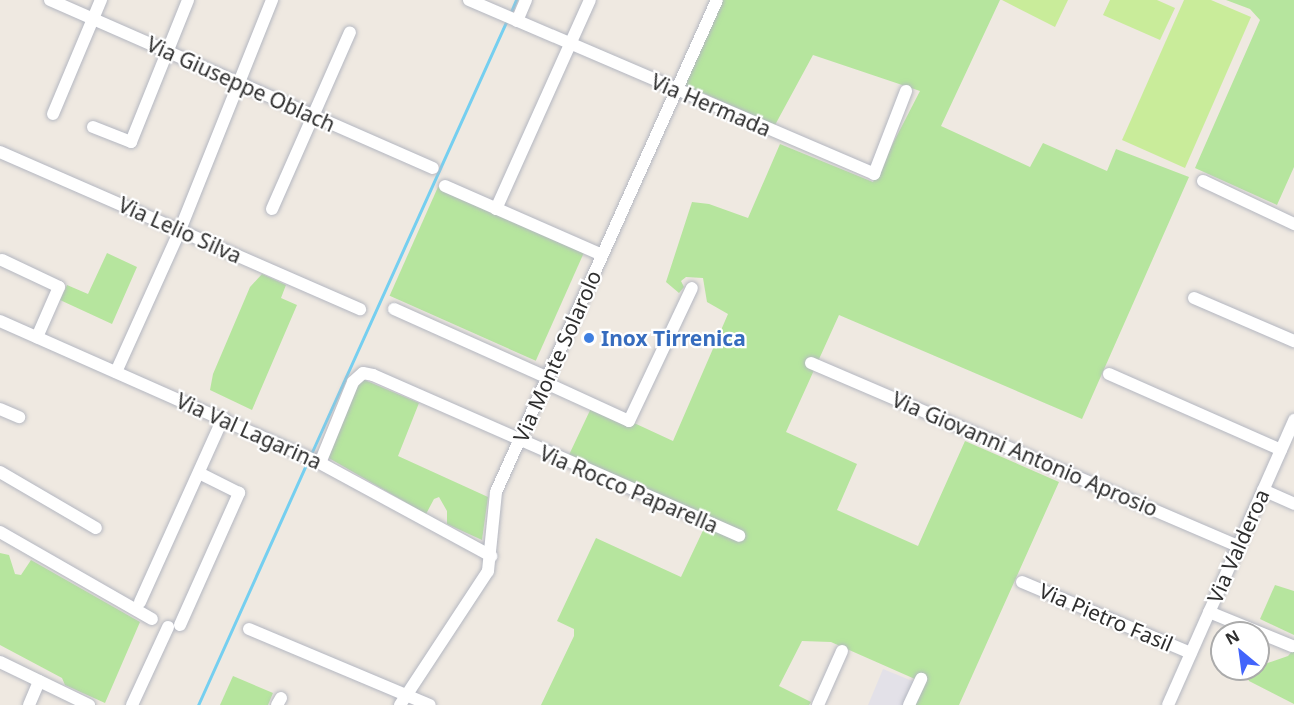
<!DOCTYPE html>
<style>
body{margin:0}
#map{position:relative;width:1294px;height:705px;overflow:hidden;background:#efe9e1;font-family:"Noto Sans",sans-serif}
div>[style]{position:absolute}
.industrial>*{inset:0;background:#e3e1e8}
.green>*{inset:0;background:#b6e59e;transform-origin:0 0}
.pitch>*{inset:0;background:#c9ec9a}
.stream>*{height:3px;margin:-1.5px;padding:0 1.5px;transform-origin:1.5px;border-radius:1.5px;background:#75cff0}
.roads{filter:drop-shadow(0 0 2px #b4b7c1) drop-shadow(0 0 2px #b4b7c1)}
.minor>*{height:12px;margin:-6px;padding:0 6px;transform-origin:6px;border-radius:6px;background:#fff}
.dots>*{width:16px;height:16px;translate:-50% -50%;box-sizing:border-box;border:3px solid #fff;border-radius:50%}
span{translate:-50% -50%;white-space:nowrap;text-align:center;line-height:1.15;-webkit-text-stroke:4.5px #fff;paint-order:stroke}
.street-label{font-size:21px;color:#2e2e2e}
.shop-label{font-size:21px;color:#366cbe;font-weight:700}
.left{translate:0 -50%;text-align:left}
.north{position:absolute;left:1210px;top:621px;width:60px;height:60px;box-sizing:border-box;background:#fff;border:2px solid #ababab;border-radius:50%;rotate:331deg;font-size:16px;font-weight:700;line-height:24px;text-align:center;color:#2e2e2e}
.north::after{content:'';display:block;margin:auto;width:21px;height:27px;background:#4264fb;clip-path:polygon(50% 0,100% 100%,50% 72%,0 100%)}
</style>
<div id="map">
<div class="industrial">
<i style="clip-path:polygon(883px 669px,915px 682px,905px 705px,868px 705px)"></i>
</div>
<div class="green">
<i style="clip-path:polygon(722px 0,1000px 0,941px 126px,1030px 167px,1043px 143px,1107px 171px,1116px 149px,1189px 177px,1082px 419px,839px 315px,786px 432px,857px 464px,837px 510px,918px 546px,965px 441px,1059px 482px,959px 705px,914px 705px,924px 683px,831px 642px,802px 641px,779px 686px,811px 702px,809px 705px,541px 705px,574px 636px,574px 629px,557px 621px,596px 538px,681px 577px,707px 522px,568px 457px,593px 404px,673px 441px,728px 314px,707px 302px,703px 278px,686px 277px,681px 281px,684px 287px,679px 293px,666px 282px,692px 202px,709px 204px,748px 218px,780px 144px,873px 182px,920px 91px,813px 55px,775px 125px,685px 85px)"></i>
<i style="clip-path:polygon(1226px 0,1294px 0,1294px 167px,1277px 205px,1195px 168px,1260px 20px,1250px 9px)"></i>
<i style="left:438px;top:187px;width:160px;height:119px;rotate:24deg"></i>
<i style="clip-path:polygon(107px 253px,137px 267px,112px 324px,60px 300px,67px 285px,88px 294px)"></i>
<i style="clip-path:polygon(262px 274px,286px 285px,281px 298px,297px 305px,252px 410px,210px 390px,213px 374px,250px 287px)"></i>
<i style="clip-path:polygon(360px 378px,419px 403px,398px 456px,488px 497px,482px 540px,447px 524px,447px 511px,439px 497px,434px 499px,426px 514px,327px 457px)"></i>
<i style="clip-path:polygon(0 553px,9px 555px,15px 574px,21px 575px,31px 560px,140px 622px,105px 703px,65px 685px,62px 678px,0 645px)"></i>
<i style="clip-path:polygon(1275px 585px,1294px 591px,1294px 635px,1260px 619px)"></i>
<i style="clip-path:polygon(1294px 649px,1294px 704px,1249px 681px,1244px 671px,1288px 656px)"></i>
<i style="clip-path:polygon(233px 676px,273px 693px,268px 705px,220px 705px)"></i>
</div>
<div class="pitch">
<i style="clip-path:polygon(1002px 0,1068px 0,1055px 27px)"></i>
<i style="clip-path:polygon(1110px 0,1157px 0,1175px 8px,1160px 40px,1103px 15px)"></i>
<i style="clip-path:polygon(1184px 0,1211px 0,1251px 17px,1185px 168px,1122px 140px)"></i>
</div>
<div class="stream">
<i style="left:510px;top:14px;width:15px;rotate:-67deg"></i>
<i style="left:311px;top:454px;width:476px;rotate:-65.7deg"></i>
<i style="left:198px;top:705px;width:269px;rotate:-65.8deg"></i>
</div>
<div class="roads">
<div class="minor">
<i style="left:50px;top:0;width:418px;rotate:23.7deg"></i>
<i style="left:469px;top:0;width:441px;rotate:23.2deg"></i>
<i style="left:874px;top:174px;width:89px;rotate:-68.9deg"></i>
<i style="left:517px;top:21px;width:23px;rotate:-67deg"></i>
<i style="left:53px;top:114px;width:124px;rotate:-67.2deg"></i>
<i style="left:93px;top:127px;width:41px;rotate:21.5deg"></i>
<i style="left:131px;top:142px;width:153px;rotate:-68.1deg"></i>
<i style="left:0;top:152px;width:393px;rotate:23.6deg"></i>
<i style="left:1203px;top:181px;width:101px;rotate:25.3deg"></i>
<i style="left:445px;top:186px;width:171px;rotate:23.7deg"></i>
<i style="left:272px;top:209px;width:193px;rotate:-66.2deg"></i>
<i style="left:496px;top:209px;width:229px;rotate:-65.8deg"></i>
<i style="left:2px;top:260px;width:63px;rotate:25.3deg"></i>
<i style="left:59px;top:287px;width:55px;rotate:113.7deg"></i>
<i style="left:1194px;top:298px;width:109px;rotate:23.3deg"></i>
<i style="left:394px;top:309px;width:169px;rotate:24.1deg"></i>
<i style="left:0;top:321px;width:350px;rotate:23.9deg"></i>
<i style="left:320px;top:463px;width:195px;rotate:28.5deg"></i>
<i style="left:811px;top:363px;width:465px;rotate:23.2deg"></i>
<i style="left:116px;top:372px;width:156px;rotate:-65.7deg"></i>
<i style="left:180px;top:230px;width:248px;rotate:-68.2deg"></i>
<i style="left:1109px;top:374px;width:188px;rotate:23.8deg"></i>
<i style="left:546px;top:383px;width:91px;rotate:24.6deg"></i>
<i style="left:629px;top:421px;width:147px;rotate:-64.7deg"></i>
<i style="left:0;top:409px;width:21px;rotate:23deg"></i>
<i style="left:320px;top:463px;width:87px;rotate:-67.8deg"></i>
<i style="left:353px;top:382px;width:13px;rotate:-42deg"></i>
<i style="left:363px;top:373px;width:10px;rotate:11deg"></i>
<i style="left:373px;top:375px;width:400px;rotate:23.7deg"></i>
<i style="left:0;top:472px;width:111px;rotate:30.3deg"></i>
<i style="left:1263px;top:490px;width:34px;rotate:24deg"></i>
<i style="left:0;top:532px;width:175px;rotate:29.8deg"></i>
<i style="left:1022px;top:582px;width:183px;rotate:22.8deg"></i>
<i style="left:140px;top:602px;width:202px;rotate:-65.7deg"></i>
<i style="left:1209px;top:612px;width:90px;rotate:22.3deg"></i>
<i style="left:180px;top:625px;width:145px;rotate:-65.9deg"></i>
<i style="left:239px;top:493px;width:45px;rotate:-153.4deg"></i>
<i style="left:249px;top:629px;width:196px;rotate:22.8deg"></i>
<i style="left:0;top:662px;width:99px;rotate:25.8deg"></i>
<i style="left:29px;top:705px;width:26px;rotate:-67deg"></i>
<i style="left:132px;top:705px;width:86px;rotate:-65.2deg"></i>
<i style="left:277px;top:705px;width:8px;rotate:-60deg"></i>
<i style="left:400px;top:705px;width:160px;rotate:-56.7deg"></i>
<i style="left:488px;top:571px;width:79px;rotate:-84.2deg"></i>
<i style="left:496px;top:492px;width:539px;rotate:-65.81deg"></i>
<i style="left:818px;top:705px;width:59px;rotate:-66deg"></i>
<i style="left:909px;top:705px;width:29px;rotate:-65deg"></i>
<i style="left:1168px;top:705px;width:312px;rotate:-66.1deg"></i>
</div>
</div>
<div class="dots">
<i style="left:589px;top:338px;background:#3f7fe0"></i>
</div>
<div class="street-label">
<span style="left:241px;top:84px;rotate:24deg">Via Giuseppe Oblach</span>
<span style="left:711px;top:105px;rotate:23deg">Via Hermada</span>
<span style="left:180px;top:230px;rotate:24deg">Via Lelio Silva</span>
<span style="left:557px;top:356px;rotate:-66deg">Via Monte Solarolo</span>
<span style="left:249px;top:431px;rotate:24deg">Via Val Lagarina</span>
<span style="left:1025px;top:454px;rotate:23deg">Via Giovanni Antonio Aprosio</span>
<span style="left:629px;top:489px;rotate:23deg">Via Rocco Paparella</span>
<span style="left:1238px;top:546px;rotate:-66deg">Via Valderoa</span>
<span style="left:1106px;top:617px;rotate:23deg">Via Pietro Fasil</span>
</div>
<div class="shop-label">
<span class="left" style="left:601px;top:338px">Inox Tirrenica</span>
</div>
<div class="north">N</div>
</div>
